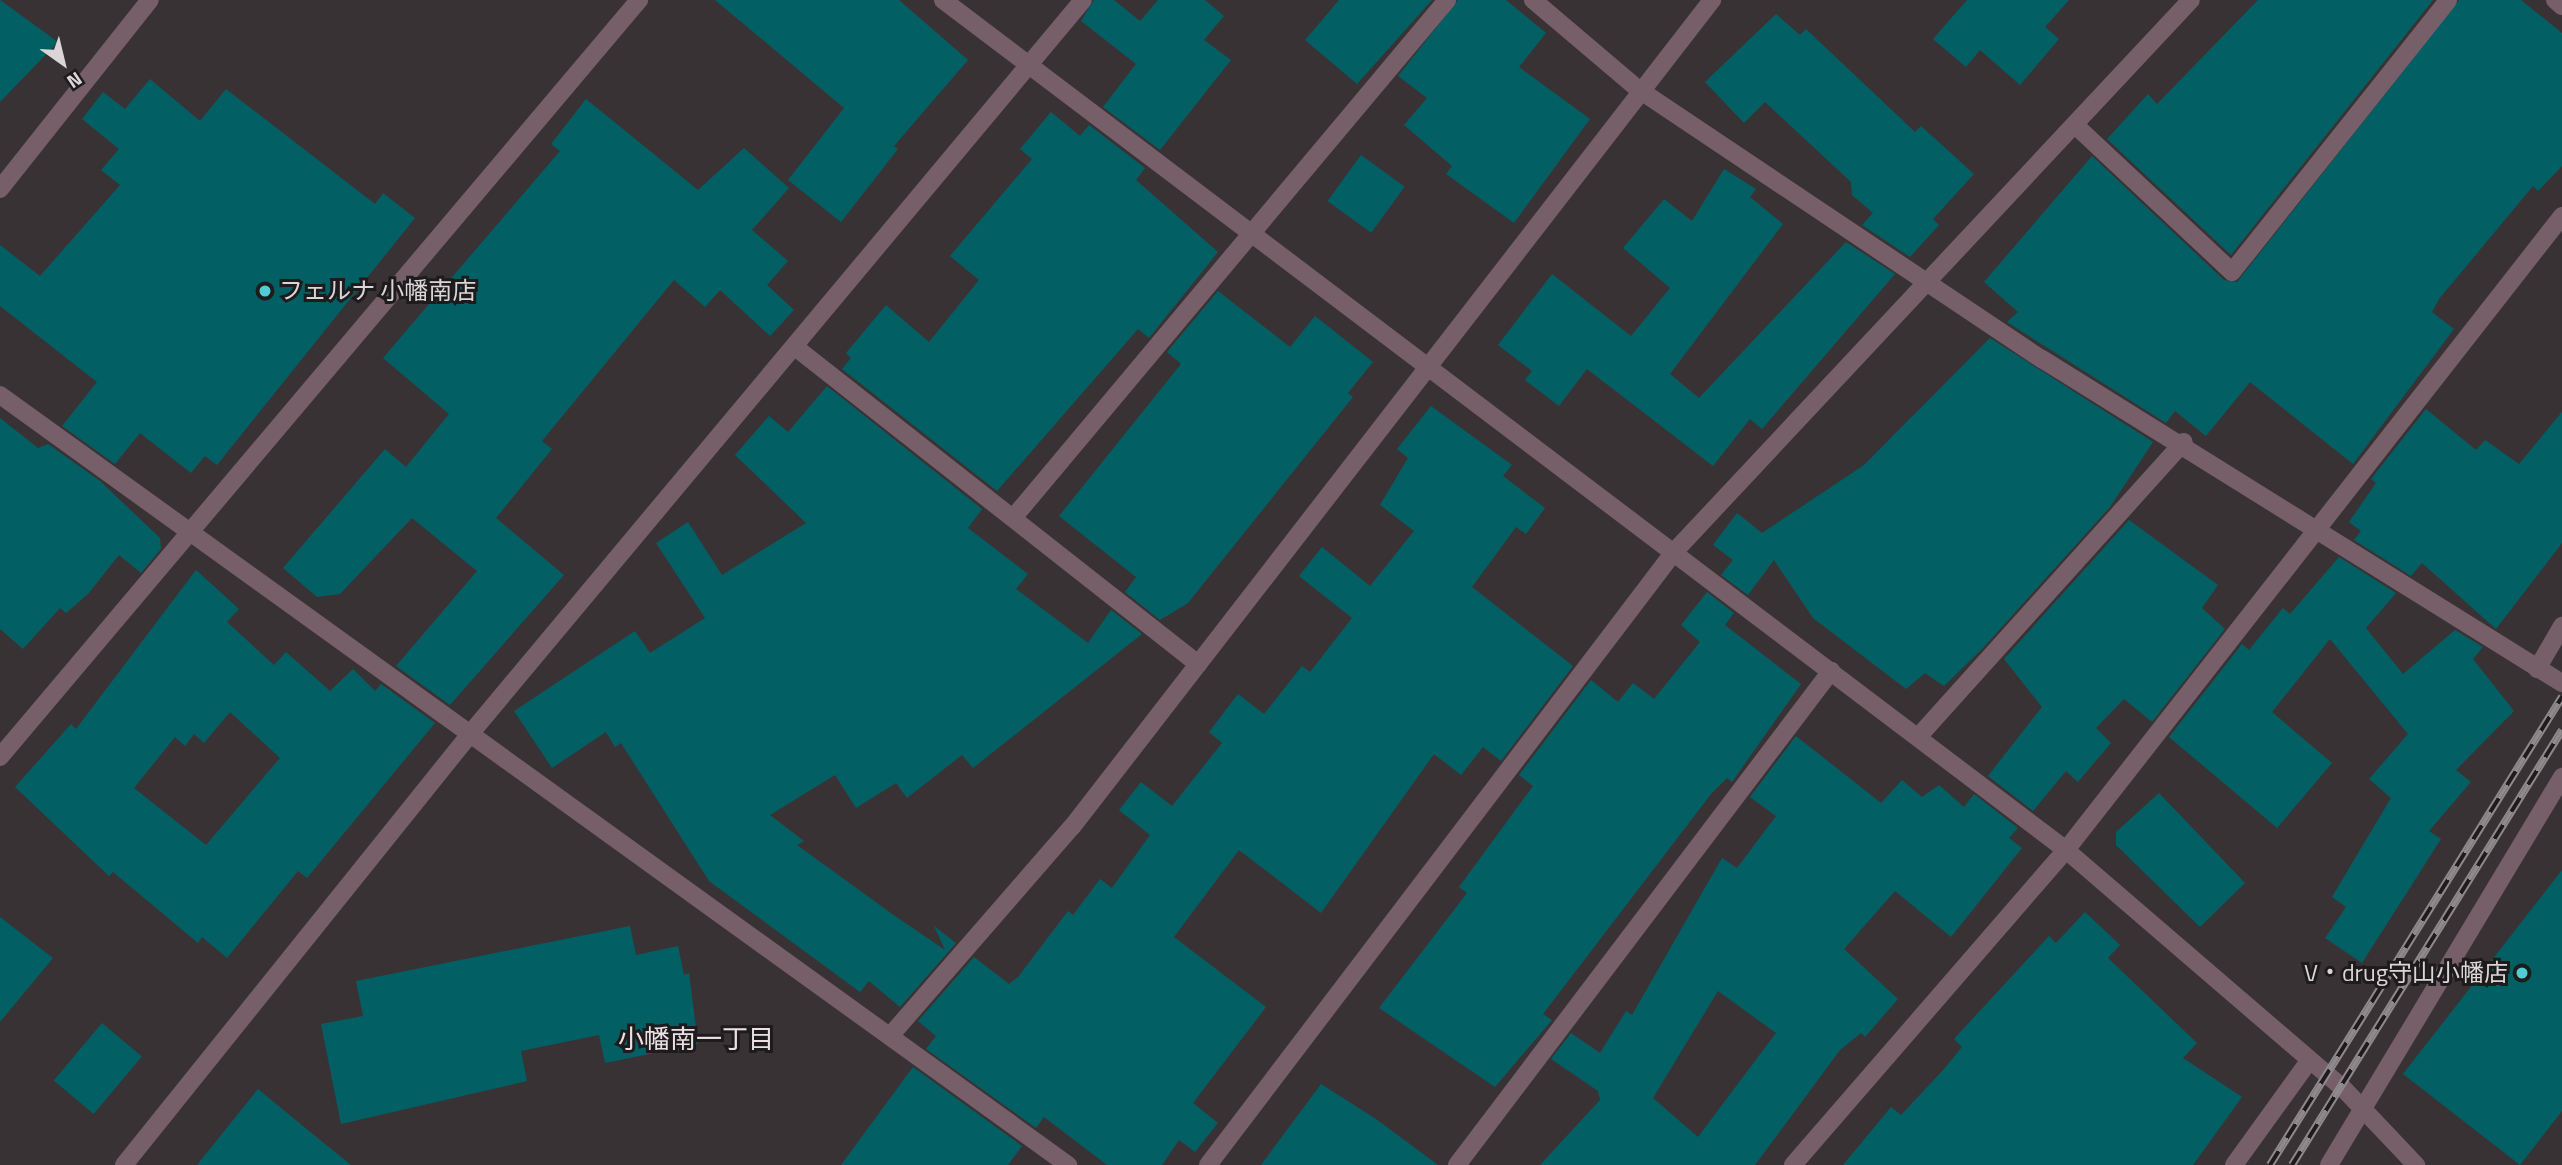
<!DOCTYPE html>
<meta charset="utf-8">
<style>
body{margin:0}
#map{position:relative;width:2562px;height:1165px;overflow:hidden;background:#393235;font-family:"Titillium Web","Noto Sans JP",sans-serif}
div>[style]{position:absolute}
.building>*{inset:0;background:#026065;transform-origin:0 0}
.minor>*{height:18px;margin:-9px;padding:0 9px;transform-origin:9px;border-radius:9px;background:#775f69}
.rail>*{height:8px;margin-top:-4px;transform-origin:0;background:repeating-linear-gradient(90deg,#1e1b1c 0 16px,#8f898b 0 32px);box-sizing:border-box;border-block:2px solid #8f898b}
.dots>*{width:19px;height:19px;translate:-50% -50%;box-sizing:border-box;border:4px solid #1e1b1c;border-radius:50%}
span{translate:-50% -50%;white-space:nowrap;text-align:center;line-height:1.15;-webkit-text-stroke:6px #1e1b1c;paint-order:stroke}
.poi-label{font-size:24px;color:#dad5d7}
.left{translate:0 -50%;text-align:left}
.right{translate:-100% -50%;text-align:right}
.neighbourhood-label{font-size:26px;color:#eae0e4}
.north{position:absolute;left:28px;top:28px;width:70px;height:70px;-webkit-text-stroke:5px #1e1b1c;paint-order:stroke;rotate:146deg;font-size:19px;font-weight:700;line-height:28px;text-align:center;color:#dad5d7}
.north::after{content:'';display:block;margin:auto;width:24px;height:32px;background:#dad5d7;clip-path:polygon(50% 0,100% 100%,50% 72%,0 100%)}
</style>
<div id="map">
<div class="building">
<i style="clip-path:polygon(0 0,58px 42px,0 102px)"></i>
<i style="clip-path:polygon(715px 0,899px 0,968px 60px,894px 146px,898px 149px,841px 222px,788px 180px,844px 108px)"></i>
<i style="clip-path:polygon(1094px 0,1114px 0,1140px 21px,1158px 0,1205px 0,1224px 16px,1204px 40px,1231px 60px,1160px 150px,1103px 107px,1136px 64px,1081px 21px)"></i>
<i style="clip-path:polygon(1339px 0,1432px 0,1357px 84px,1305px 40px)"></i>
<i style="clip-path:polygon(1458px 0,1506px 0,1546px 33px,1519px 67px,1590px 119px,1514px 223px,1446px 174px,1452px 166px,1404px 125px,1427px 98px,1398px 76px)"></i>
<i style="clip-path:polygon(1967px 0,2069px 0,2045px 27px,2059px 39px,2020px 85px,1980px 50px,1966px 67px,1933px 39px)"></i>
<i style="clip-path:polygon(2258px 0,2433px 0,2231px 255px,2107px 139px,2148px 94px,2157px 104px)"></i>
<i style="clip-path:polygon(2459px 0,2521px 0,2562px 33px,2562px 166px,2538px 191px,2533px 186px,2439px 299px,2432px 312px,2454px 329px,2353px 464px,2250px 382px,2206px 436px,2175px 411px,2166px 423px,2007px 322px,2018px 312px,1984px 282px,2092px 156px,2224px 280px,2237px 282px)"></i>
<i style="clip-path:polygon(1776px 14px,1800px 35px,1806px 29px,1915px 132px,1921px 126px,1974px 174px,1933px 219px,1939px 225px,1910px 257px,1862px 225px,1873px 213px,1852px 195px,1851px 182px,1765px 102px,1744px 123px,1705px 82px)"></i>
<i style="clip-path:polygon(150px 79px,200px 121px,226px 89px,375px 204px,383px 193px,415px 218px,217px 465px,205px 456px,191px 473px,140px 433px,115px 464px,62px 426px,97px 382px,0 306px,0 245px,40px 276px,120px 185px,101px 170px,119px 149px,82px 119px,103px 92px,125px 109px)"></i>
<i style="clip-path:polygon(586px 99px,698px 190px,744px 148px,789px 188px,752px 230px,788px 261px,767px 285px,794px 310px,770px 336px,720px 290px,705px 307px,674px 280px,542px 441px,552px 449px,496px 518px,564px 575px,450px 705px,396px 666px,477px 571px,412px 518px,340px 594px,317px 597px,283px 568px,385px 449px,406px 467px,449px 414px,383px 358px,560px 151px,551px 144px)"></i>
<i style="clip-path:polygon(1051px 112px,1080px 136px,1089px 125px,1145px 168px,1136px 180px,1218px 252px,1149px 338px,1138px 329px,997px 491px,842px 369px,851px 358px,846px 353px,886px 305px,929px 342px,979px 280px,950px 256px,1032px 159px,1020px 149px)"></i>
<i style="left:1361px;top:155px;width:54px;height:57px;rotate:36deg"></i>
<i style="clip-path:polygon(1724px 169px,1756px 189px,1750px 197px,1783px 224px,1670px 374px,1699px 398px,1846px 242px,1895px 274px,1762px 429px,1750px 419px,1713px 466px,1587px 369px,1559px 406px,1525px 380px,1532px 371px,1498px 345px,1552px 274px,1631px 336px,1670px 288px,1623px 248px,1664px 199px,1692px 221px)"></i>
<i style="clip-path:polygon(1218px 291px,1290px 347px,1315px 316px,1373px 362px,1348px 393px,1353px 397px,1188px 603px,1160px 620px,1125px 592px,1136px 577px,1059px 516px,1181px 364px,1167px 352px)"></i>
<i style="clip-path:polygon(1990px 338px,2153px 442px,2110px 507px,1982px 649px,1944px 686px,1925px 673px,1906px 689px,1813px 618px,1774px 560px,1748px 595px,1721px 575px,1733px 560px,1713px 545px,1737px 513px,1762px 533px,1864px 465px)"></i>
<i style="clip-path:polygon(827px 386px,982px 509px,968px 528px,1028px 574px,1016px 589px,1088px 643px,1111px 610px,1142px 634px,973px 768px,962px 755px,907px 798px,896px 783px,856px 808px,835px 775px,770px 815px,804px 841px,797px 845px,895px 916px,945px 950px,934px 926px,956px 943px,900px 1007px,869px 981px,860px 992px,709px 881px,621px 743px,615px 747px,606px 732px,552px 768px,514px 711px,635px 631px,650px 653px,705px 618px,656px 543px,688px 522px,722px 575px,806px 523px,735px 455px,769px 416px,788px 432px)"></i>
<i style="clip-path:polygon(1431px 406px,1512px 465px,1503px 476px,1545px 508px,1526px 534px,1516px 527px,1472px 587px,1573px 666px,1501px 761px,1483px 747px,1461px 775px,1434px 754px,1321px 913px,1239px 850px,1174px 937px,1266px 1007px,1193px 1103px,1218px 1123px,1195px 1152px,1179px 1140px,1162px 1165px,1107px 1165px,1044px 1117px,1036px 1128px,926px 1049px,936px 1036px,918px 1021px,974px 957px,1009px 984px,1018px 977px,1068px 911px,1073px 915px,1100px 879px,1112px 888px,1150px 835px,1119px 810px,1141px 782px,1172px 806px,1222px 743px,1209px 732px,1238px 694px,1264px 714px,1302px 666px,1310px 672px,1352px 618px,1299px 576px,1322px 547px,1370px 586px,1414px 531px,1380px 505px,1408px 458px,1397px 449px)"></i>
<i style="clip-path:polygon(2426px 409px,2476px 450px,2485px 440px,2519px 464px,2562px 412px,2562px 543px,2496px 629px,2422px 563px,2411px 576px,2354px 540px,2361px 531px,2349px 522px,2376px 483px,2371px 479px)"></i>
<i style="clip-path:polygon(0 418px,38px 448px,48px 444px,100px 481px,160px 538px,161px 549px,141px 573px,119px 555px,88px 594px,66px 613px,60px 608px,23px 649px,0 629px)"></i>
<i style="clip-path:polygon(2129px 520px,2218px 585px,2202px 608px,2225px 629px,2152px 722px,2124px 699px,2096px 728px,2111px 743px,2078px 782px,2066px 771px,2033px 811px,1988px 776px,2042px 707px,2004px 659px)"></i>
<i style="clip-path:polygon(2339px 557px,2396px 593px,2366px 628px,2403px 674px,2455px 630px,2483px 647px,2473px 659px,2514px 711px,2456px 770px,2471px 782px,2429px 831px,2441px 839px,2362px 963px,2325px 938px,2346px 907px,2332px 897px,2391px 798px,2369px 779px,2408px 734px,2330px 639px,2272px 712px,2332px 763px,2277px 828px,2169px 737px,2242px 644px,2249px 650px,2283px 608px,2290px 614px)"></i>
<i style="clip-path:polygon(evenodd,196px 570px,239px 609px,227px 622px,274px 665px,286px 652px,330px 691px,353px 669px,375px 691px,381px 684px,435px 723px,307px 878px,298px 871px,227px 958px,202px 937px,198px 943px,113px 872px,109px 876px,15px 787px,71px 724px,76px 729px,196px 570px,230px 712px,280px 758px,206px 845px,134px 788px,175px 737px,185px 746px,194px 734px,204px 743px,230px 712px)"></i>
<i style="clip-path:polygon(1707px 592px,1734px 613px,1725px 625px,1801px 684px,1732px 782px,1727px 778px,1711px 794px,1543px 1014px,1552px 1020px,1495px 1087px,1379px 1008px,1467px 893px,1459px 887px,1533px 786px,1519px 775px,1591px 680px,1618px 702px,1633px 683px,1654px 699px,1700px 642px,1681px 625px)"></i>
<i style="clip-path:polygon(evenodd,1796px 736px,1881px 803px,1902px 780px,1922px 797px,1939px 785px,1964px 807px,1974px 794px,2018px 828px,2009px 838px,2022px 848px,1951px 937px,1895px 891px,1844px 949px,1898px 999px,1865px 1037px,1861px 1033px,1840px 1050px,1755px 1165px,1540px 1165px,1600px 1100px,1598px 1091px,1551px 1059px,1571px 1033px,1600px 1053px,1626px 1011px,1632px 1015px,1722px 858px,1737px 868px,1776px 816px,1750px 797px,1796px 736px,1718px 991px,1776px 1033px,1698px 1137px,1653px 1098px,1718px 991px)"></i>
<i style="clip-path:polygon(2159px 793px,2245px 883px,2200px 927px,2116px 845px,2116px 832px)"></i>
<i style="clip-path:polygon(2562px 870px,2562px 1111px,2520px 1165px,2403px 1074px)"></i>
<i style="clip-path:polygon(2085px 912px,2120px 945px,2108px 958px,2197px 1043px,2183px 1058px,2242px 1097px,2193px 1165px,1843px 1165px,1891px 1107px,1901px 1115px,1944px 1069px,1962px 1047px,1954px 1039px,2049px 936px,2056px 943px)"></i>
<i style="clip-path:polygon(0 917px,53px 958px,0 1022px)"></i>
<i style="clip-path:polygon(630px 926px,636px 955px,678px 946px,684px 975px,689px 973px,698px 1044px,605px 1063px,599px 1035px,521px 1051px,527px 1081px,341px 1124px,321px 1024px,363px 1016px,356px 981px)"></i>
<i style="left:102px;top:1023px;width:52px;height:75px;rotate:40deg"></i>
<i style="clip-path:polygon(913px 1067px,1022px 1146px,1008px 1165px,841px 1165px)"></i>
<i style="clip-path:polygon(1321px 1084px,1376px 1119px,1438px 1165px,1261px 1165px)"></i>
<i style="clip-path:polygon(258px 1089px,309px 1131px,351px 1165px,197px 1165px)"></i>
</div>
<div class="minor">
<i style="left:943px;top:0;width:1408px;rotate:37.12deg"></i>
<i style="left:2066px;top:850px;width:364px;rotate:40.7deg"></i>
<i style="left:2342px;top:1087px;width:108px;rotate:46.5deg"></i>
<i style="left:1533px;top:0;width:138px;rotate:40.3deg"></i>
<i style="left:1638px;top:89px;width:486px;rotate:33.8deg"></i>
<i style="left:2042px;top:359px;width:613px;rotate:31.93deg"></i>
<i style="left:2555px;top:0;width:9px;rotate:41deg"></i>
<i style="left:2075px;top:125px;width:215px;rotate:43.1deg"></i>
<i style="left:2232px;top:272px;width:347px;rotate:-51.5deg"></i>
<i style="left:0;top:189px;width:241px;rotate:-51.6deg"></i>
<i style="left:795px;top:347px;width:513px;rotate:38.19deg"></i>
<i style="left:0;top:395px;width:1317px;rotate:35.79deg"></i>
<i style="left:1013px;top:518px;width:676px;rotate:-50.04deg"></i>
<i style="left:2537px;top:669px;width:50px;rotate:-59.8deg"></i>
<i style="left:1918px;top:737px;width:397px;rotate:-48deg"></i>
<i style="left:0;top:757px;width:991px;rotate:-49.83deg"></i>
<i style="left:890px;top:1036px;width:277px;rotate:-49deg"></i>
<i style="left:1072px;top:827px;width:1046px;rotate:-52.26deg"></i>
<i style="left:124px;top:1165px;width:553px;rotate:-51.24deg"></i>
<i style="left:470px;top:734px;width:956px;rotate:-50.13deg"></i>
<i style="left:1208px;top:1165px;width:770px;rotate:-52.76deg"></i>
<i style="left:1674px;top:552px;width:756px;rotate:-46.88deg"></i>
<i style="left:1457px;top:1165px;width:620px;rotate:-52.87deg"></i>
<i style="left:1793px;top:1165px;width:417px;rotate:-49.1deg"></i>
<i style="left:2066px;top:850px;width:805px;rotate:-51.96deg"></i>
<i style="left:2234px;top:1165px;width:128px;rotate:-54.2deg"></i>
<i style="left:2329px;top:1165px;width:453px;rotate:-59deg"></i>
</div>
<div class="rail">
<i style="left:2270px;top:1165px;width:552px;rotate:-58.04deg"></i>
<i style="left:2292px;top:1165px;width:512px;rotate:-58.17deg"></i>
</div>
<div class="dots">
<i style="left:265px;top:291px;background:#51ccd3"></i>
<i style="left:2522px;top:973px;background:#51ccd3"></i>
</div>
<div class="poi-label">
<span class="left" style="left:279px;top:291px">フェルナ 小幡南店</span>
<span class="right" style="left:2508px;top:973px">V・drug守山小幡店</span>
</div>
<div class="neighbourhood-label">
<span style="left:696px;top:1039px">小幡南一丁目</span>
</div>
<div class="north">N</div>
</div>
